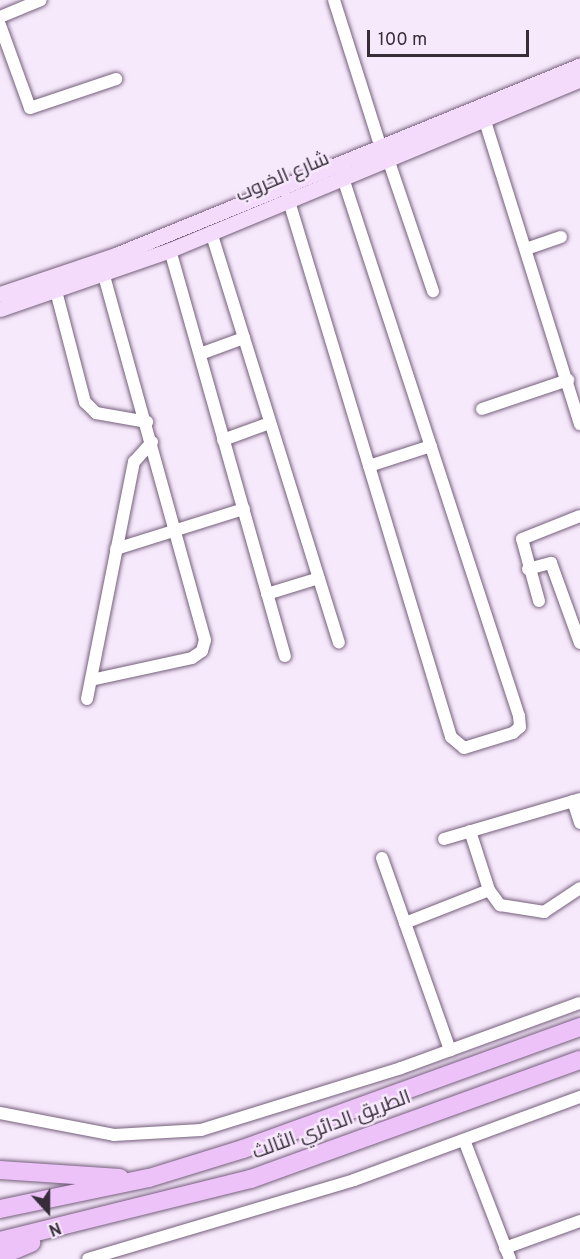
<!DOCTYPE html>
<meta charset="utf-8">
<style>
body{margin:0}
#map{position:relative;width:580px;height:1259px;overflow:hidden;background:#f7e9fc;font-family:Overpass,Cairo,sans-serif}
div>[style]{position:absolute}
.roads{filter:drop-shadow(0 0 2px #745f7a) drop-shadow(0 0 2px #745f7a)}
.minor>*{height:12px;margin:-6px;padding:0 6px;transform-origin:6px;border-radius:6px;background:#fff}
.major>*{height:15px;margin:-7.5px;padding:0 7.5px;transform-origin:7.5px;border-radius:7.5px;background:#f4dafb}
.highway>*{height:18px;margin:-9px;padding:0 9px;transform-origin:9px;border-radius:9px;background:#ecc2f9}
span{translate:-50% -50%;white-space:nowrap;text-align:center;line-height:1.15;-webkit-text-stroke:5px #f7e9fc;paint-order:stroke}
.street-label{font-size:20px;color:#362d39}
.north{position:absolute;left:18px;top:1181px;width:60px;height:60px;-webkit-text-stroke:4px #f7e9fc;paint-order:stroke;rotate:159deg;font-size:16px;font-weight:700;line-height:24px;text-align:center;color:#362d39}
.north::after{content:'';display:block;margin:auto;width:21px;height:27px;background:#362d39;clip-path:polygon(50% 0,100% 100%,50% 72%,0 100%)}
.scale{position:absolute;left:367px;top:30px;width:162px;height:27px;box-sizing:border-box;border:3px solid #362d39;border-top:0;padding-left:8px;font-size:18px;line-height:21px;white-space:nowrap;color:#362d39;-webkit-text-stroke:4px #f7e9fc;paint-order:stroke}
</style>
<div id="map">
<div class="roads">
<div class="minor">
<i style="left:334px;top:0;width:152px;rotate:72.4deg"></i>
<i style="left:0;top:17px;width:44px;rotate:-22.5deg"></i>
<i style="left:0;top:25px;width:88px;rotate:70.1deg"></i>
<i style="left:30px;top:108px;width:91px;rotate:-18.6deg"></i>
<i style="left:484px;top:118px;width:321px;rotate:72.6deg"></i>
<i style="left:387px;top:156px;width:143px;rotate:71.2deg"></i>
<i style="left:288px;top:198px;width:563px;rotate:73.17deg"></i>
<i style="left:451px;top:737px;width:17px;rotate:40deg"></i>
<i style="left:464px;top:748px;width:51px;rotate:-17deg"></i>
<i style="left:513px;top:733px;width:9px;rotate:-41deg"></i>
<i style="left:520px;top:727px;width:11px;rotate:-95deg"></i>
<i style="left:519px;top:716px;width:569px;rotate:-108.12deg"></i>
<i style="left:211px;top:232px;width:430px;rotate:72.7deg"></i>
<i style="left:526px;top:249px;width:37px;rotate:-19deg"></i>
<i style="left:170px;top:250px;width:422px;rotate:74.2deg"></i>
<i style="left:56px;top:291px;width:115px;rotate:75.4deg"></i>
<i style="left:85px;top:402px;width:16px;rotate:45deg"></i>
<i style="left:96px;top:413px;width:52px;rotate:10deg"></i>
<i style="left:200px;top:354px;width:47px;rotate:-20deg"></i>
<i style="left:482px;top:409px;width:91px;rotate:-18.6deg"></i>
<i style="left:223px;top:440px;width:50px;rotate:-19.9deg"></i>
<i style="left:369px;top:466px;width:65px;rotate:-17.9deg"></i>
<i style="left:116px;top:549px;width:134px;rotate:-17.4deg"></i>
<i style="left:528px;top:569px;width:24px;rotate:-15deg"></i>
<i style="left:551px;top:563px;width:85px;rotate:70.1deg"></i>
<i style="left:267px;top:594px;width:54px;rotate:-17.1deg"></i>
<i style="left:539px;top:601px;width:64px;rotate:-105.3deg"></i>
<i style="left:522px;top:539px;width:62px;rotate:-21.6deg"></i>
<i style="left:91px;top:680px;width:103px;rotate:-12.3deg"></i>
<i style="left:192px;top:658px;width:12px;rotate:-35deg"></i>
<i style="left:202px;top:651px;width:11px;rotate:-75deg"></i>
<i style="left:205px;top:640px;width:378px;rotate:-105.5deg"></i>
<i style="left:87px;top:699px;width:242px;rotate:-78.8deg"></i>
<i style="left:134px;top:462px;width:27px;rotate:-48deg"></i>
<i style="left:573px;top:801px;width:23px;rotate:72deg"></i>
<i style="left:470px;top:831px;width:62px;rotate:72.1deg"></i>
<i style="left:489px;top:890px;width:19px;rotate:54deg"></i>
<i style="left:500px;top:905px;width:45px;rotate:9deg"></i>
<i style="left:544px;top:912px;width:43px;rotate:-33.7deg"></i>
<i style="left:444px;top:839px;width:142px;rotate:-16.4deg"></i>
<i style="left:382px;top:858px;width:204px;rotate:70.5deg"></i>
<i style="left:405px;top:923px;width:90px;rotate:-21.4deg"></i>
<i style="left:0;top:1113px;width:116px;rotate:10.9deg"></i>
<i style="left:114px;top:1135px;width:87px;rotate:-3.3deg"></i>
<i style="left:201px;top:1130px;width:209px;rotate:-17.2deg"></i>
<i style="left:401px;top:1068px;width:190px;rotate:-20deg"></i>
<i style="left:464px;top:1140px;width:128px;rotate:68.9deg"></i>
<i style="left:505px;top:1248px;width:80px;rotate:-19.8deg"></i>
<i style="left:88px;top:1259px;width:277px;rotate:-16.5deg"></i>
<i style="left:354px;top:1180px;width:241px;rotate:-20.2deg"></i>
</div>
<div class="major">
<i style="left:0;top:294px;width:125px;rotate:-18.7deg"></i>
<i style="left:118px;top:254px;width:499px;rotate:-22.2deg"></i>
<i style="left:0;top:309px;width:180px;rotate:-19.1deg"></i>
<i style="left:170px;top:250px;width:444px;rotate:-22.6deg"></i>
</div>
<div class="highway">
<i style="left:0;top:1170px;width:120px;rotate:3.8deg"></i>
<i style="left:0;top:1209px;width:152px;rotate:-11.8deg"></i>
<i style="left:149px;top:1178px;width:98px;rotate:-17.1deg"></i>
<i style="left:243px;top:1149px;width:358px;rotate:-19.9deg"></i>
<i style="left:0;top:1241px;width:259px;rotate:-13.9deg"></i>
<i style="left:251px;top:1179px;width:350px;rotate:-19.9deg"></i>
<i style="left:0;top:1256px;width:34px;rotate:-23deg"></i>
</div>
</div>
<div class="street-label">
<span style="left:283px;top:178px;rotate:-23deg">شارع الخروب</span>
<span style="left:332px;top:1126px;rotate:-20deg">الطريق الدائري الثالث</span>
</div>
<div class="north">N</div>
<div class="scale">100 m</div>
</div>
